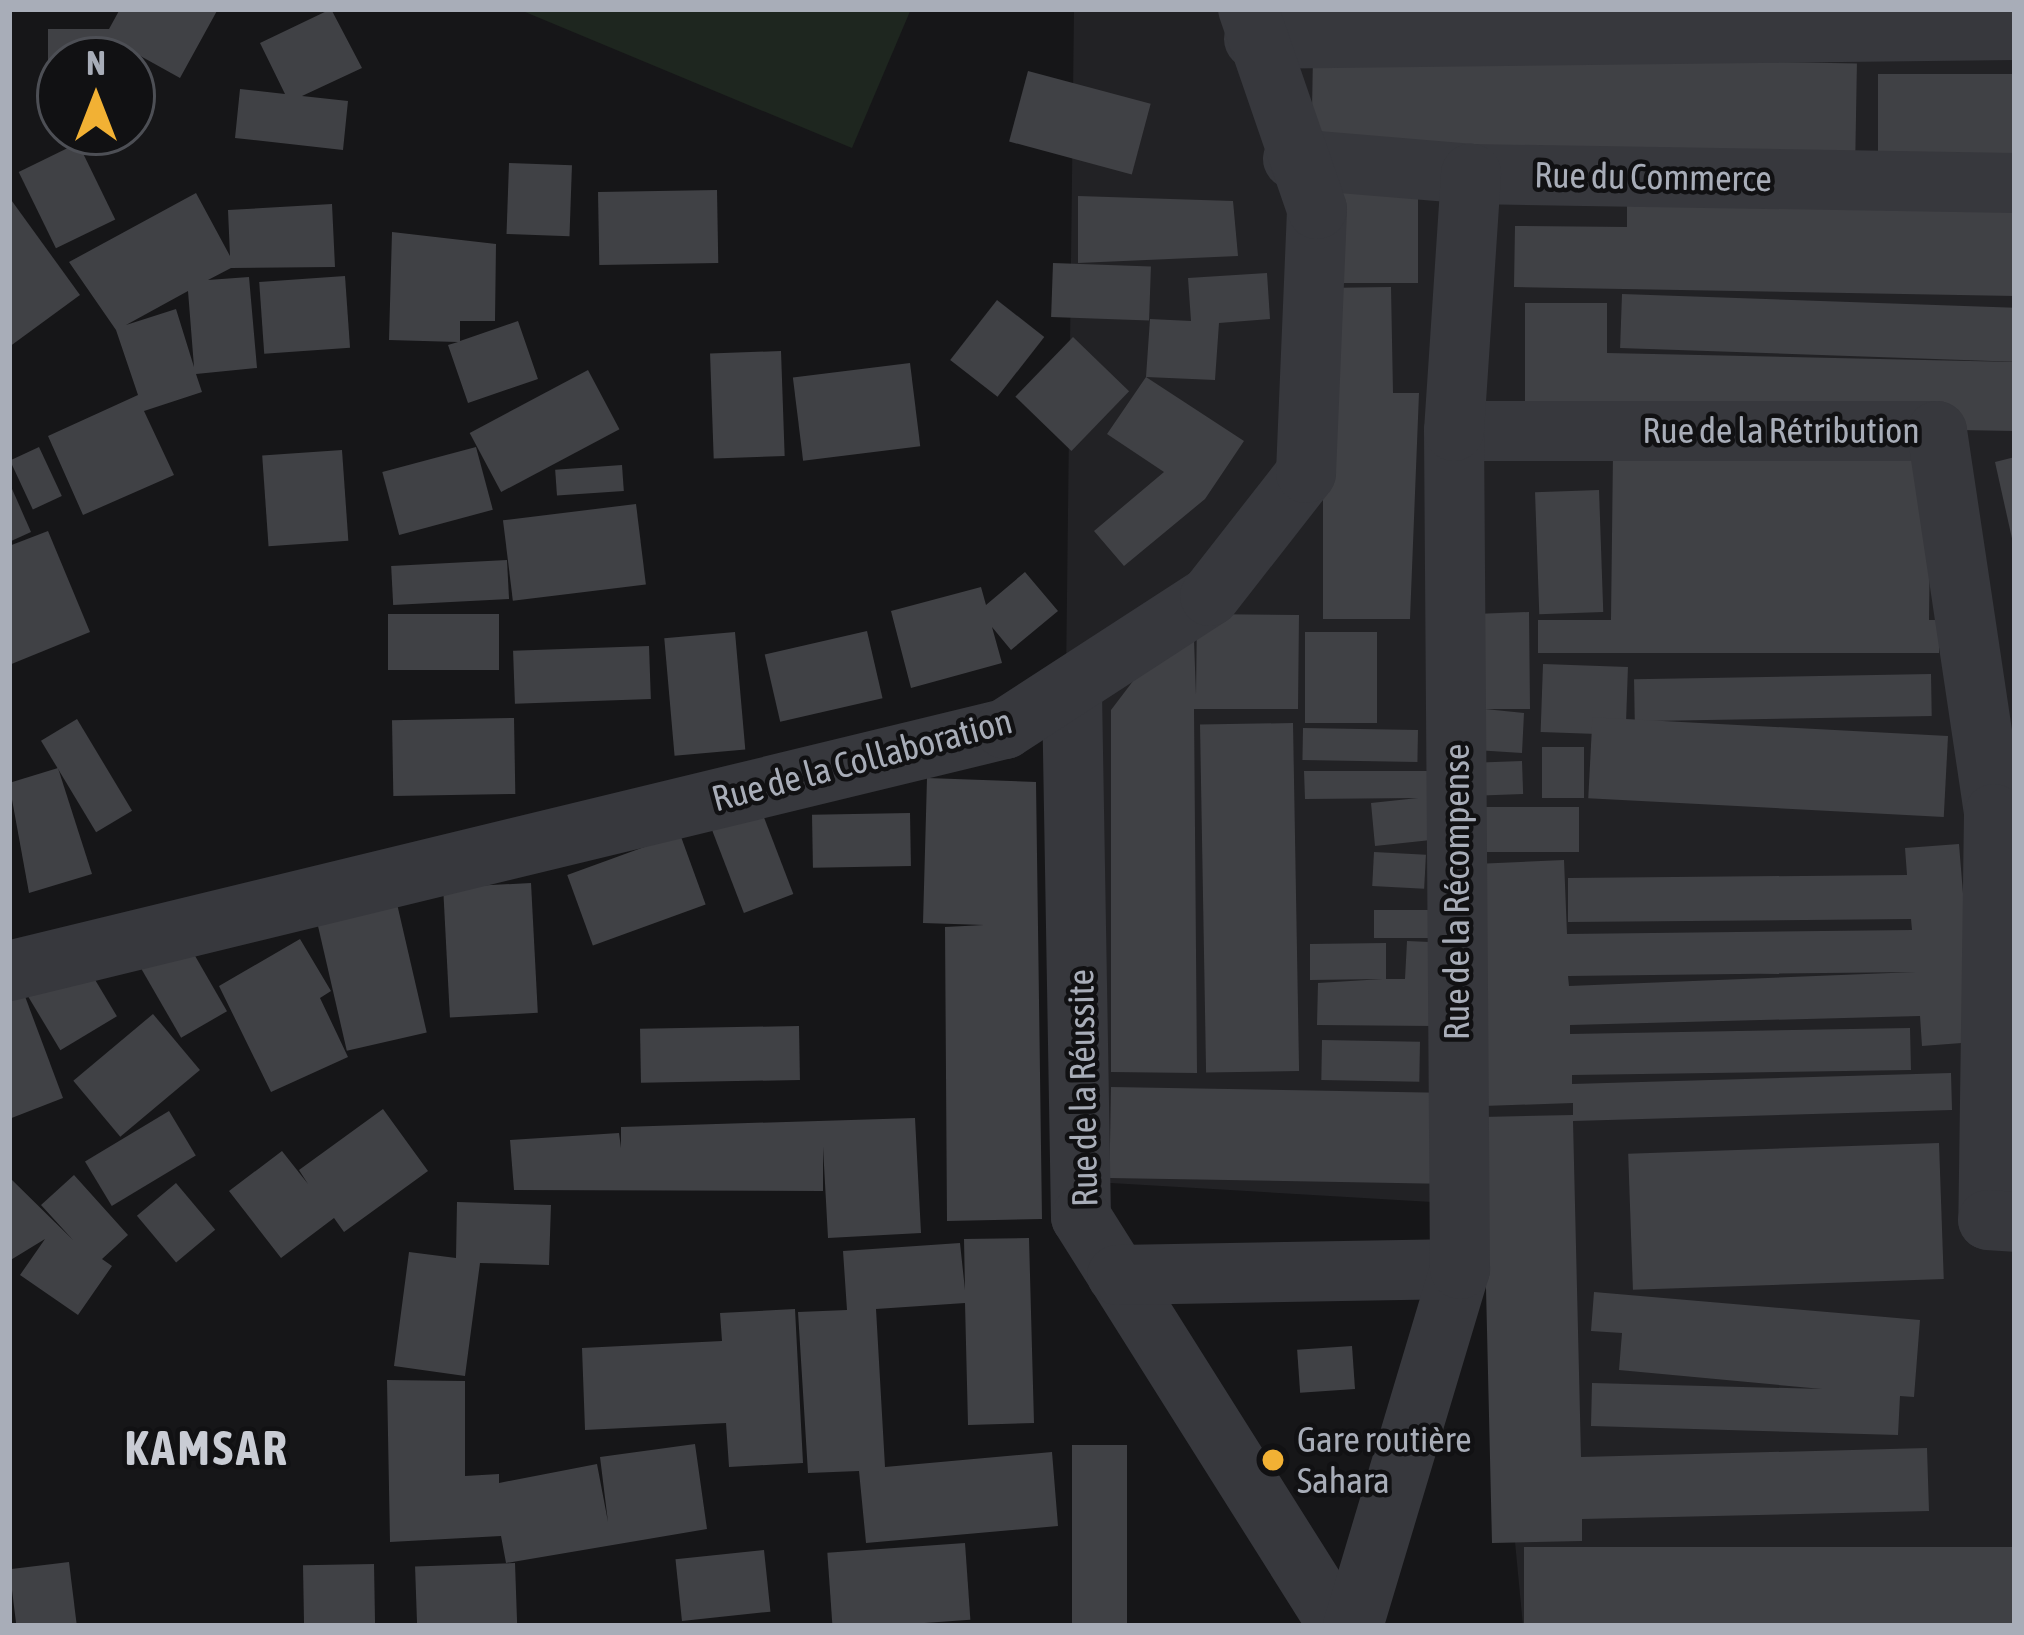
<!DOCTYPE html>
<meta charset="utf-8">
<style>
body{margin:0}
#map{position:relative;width:2024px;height:1635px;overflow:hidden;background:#161618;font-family:"Asap Condensed",sans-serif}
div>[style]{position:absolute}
.built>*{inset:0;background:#222225}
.green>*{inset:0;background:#1e261f}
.building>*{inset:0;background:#404145;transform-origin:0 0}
.minor>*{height:60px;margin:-30px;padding:0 30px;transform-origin:30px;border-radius:30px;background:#37383d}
.dots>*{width:33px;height:33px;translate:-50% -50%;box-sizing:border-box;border:6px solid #111113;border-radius:50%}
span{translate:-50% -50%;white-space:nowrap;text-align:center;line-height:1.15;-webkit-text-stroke:9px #111113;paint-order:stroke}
.street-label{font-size:36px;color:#a8adb8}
.poi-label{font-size:36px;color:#a8adb8}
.left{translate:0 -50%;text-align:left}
.district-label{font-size:48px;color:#c9ccd4;font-weight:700;letter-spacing:3px}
.frame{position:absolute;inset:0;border:12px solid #a8adb8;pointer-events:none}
.north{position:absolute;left:36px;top:36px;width:120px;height:120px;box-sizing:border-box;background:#111113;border:3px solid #4d4f55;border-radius:50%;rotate:0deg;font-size:33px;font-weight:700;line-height:48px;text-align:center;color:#a8adb8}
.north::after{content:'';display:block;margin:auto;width:42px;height:54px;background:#f2b134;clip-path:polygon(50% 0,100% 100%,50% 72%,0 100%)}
</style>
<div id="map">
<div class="built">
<i style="clip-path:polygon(1074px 9px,2015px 9px,2015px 1626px,1523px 1626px,1483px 1205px,1060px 1180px)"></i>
</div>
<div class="green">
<i style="clip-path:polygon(518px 9px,911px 9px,852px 148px)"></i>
</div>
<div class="building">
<i style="clip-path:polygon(120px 9px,218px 9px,180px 78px,108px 38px,108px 60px,60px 60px,60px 75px,48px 75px,48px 29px,109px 29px)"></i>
<i style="clip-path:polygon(331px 9px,362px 68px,302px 96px,348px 101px,343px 150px,235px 138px,240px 89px,285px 94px,260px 43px)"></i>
<i style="left:1313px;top:54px;width:544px;height:91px;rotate:1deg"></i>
<i style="left:1028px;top:71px;width:127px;height:73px;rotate:15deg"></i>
<i style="left:1878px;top:74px;width:137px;height:79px"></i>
<i style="left:78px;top:143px;width:85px;height:66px;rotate:64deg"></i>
<i style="left:509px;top:163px;width:63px;height:71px;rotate:2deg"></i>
<i style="left:717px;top:190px;width:73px;height:119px;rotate:89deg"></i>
<i style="left:1338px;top:190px;width:80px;height:93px"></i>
<i style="clip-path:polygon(evenodd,196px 193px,230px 256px,228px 210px,332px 204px,335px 267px,231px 268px,208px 280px,249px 277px,257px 368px,196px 374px,202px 392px,144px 411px,174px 475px,83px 515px,48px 436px,138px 395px,116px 330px,69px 262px,196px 193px,188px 291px,194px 367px,176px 309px,126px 325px,188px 291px)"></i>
<i style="clip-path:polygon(1078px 196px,1233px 201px,1238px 256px,1078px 263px)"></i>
<i style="clip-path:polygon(9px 197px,80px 295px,9px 347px)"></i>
<i style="clip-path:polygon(1627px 200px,2015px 206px,2015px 296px,1514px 287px,1515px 226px,1627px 227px)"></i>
<i style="clip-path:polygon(392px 232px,496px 244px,495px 321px,460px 321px,460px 341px,518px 321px,538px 379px,468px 403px,448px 345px,458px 342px,389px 340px)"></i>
<i style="left:1053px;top:263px;width:98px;height:54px;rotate:2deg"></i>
<i style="clip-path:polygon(1267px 273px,1270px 319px,1219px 323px,1215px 380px,1146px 377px,1244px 441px,1205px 499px,1124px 566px,1094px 531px,1164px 472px,1107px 434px,1146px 377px,1150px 319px,1191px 321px,1188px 278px)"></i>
<i style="left:345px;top:276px;width:72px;height:86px;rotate:86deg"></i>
<i style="clip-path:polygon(1391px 287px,1393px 393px,1419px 393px,1410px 619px,1323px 619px,1323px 288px)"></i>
<i style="left:1622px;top:294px;width:393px;height:54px;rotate:2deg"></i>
<i style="left:997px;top:300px;width:60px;height:76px;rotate:38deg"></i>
<i style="clip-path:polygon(1525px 303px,1607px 303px,1607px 353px,2015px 362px,2015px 431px,1525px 422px)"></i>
<i style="left:1073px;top:337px;width:78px;height:83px;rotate:44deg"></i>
<i style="left:781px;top:351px;width:105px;height:71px;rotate:88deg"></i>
<i style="left:910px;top:363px;width:84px;height:118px;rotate:83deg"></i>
<i style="left:588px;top:370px;width:67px;height:134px;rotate:62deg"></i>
<i style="left:39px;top:447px;width:54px;height:32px;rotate:65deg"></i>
<i style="left:476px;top:447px;width:65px;height:97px;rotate:75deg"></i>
<i style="left:342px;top:450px;width:91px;height:80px;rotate:86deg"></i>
<i style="clip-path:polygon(1613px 452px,1931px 457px,1929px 620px,1939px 620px,1939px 653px,1538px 653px,1538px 620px,1611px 620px)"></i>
<i style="clip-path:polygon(2015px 457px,2015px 543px,2013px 543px,1995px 462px)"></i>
<i style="left:622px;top:465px;width:26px;height:67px;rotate:86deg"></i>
<i style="clip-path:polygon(9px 482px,31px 532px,9px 542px)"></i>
<i style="left:1599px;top:490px;width:122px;height:64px;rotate:88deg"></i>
<i style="left:636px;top:504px;width:81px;height:134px;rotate:83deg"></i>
<i style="clip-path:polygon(48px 531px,90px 632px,9px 665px,9px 546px)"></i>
<i style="left:507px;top:560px;width:39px;height:116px;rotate:87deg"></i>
<i style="clip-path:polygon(1025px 572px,1058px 611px,1011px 650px,992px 627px,1002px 663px,911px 688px,891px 611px,981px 587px,986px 605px)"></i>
<i style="clip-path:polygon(1529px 612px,1530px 709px,1485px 709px,1524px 713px,1522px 753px,1475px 750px,1475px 614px)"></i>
<i style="left:388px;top:614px;width:111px;height:56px"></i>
<i style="clip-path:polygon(1197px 614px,1299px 615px,1298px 709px,1194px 709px,1197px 1073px,1111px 1072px,1111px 710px,1162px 643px,1194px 640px,1196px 695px)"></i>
<i style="left:867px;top:631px;width:69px;height:105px;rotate:77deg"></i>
<i style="left:735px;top:632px;width:118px;height:71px;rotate:85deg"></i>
<i style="left:1305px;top:632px;width:72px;height:91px"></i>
<i style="left:649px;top:646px;width:53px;height:136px;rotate:88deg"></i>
<i style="left:1543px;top:664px;width:85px;height:68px;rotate:2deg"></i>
<i style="left:1931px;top:674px;width:42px;height:297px;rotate:89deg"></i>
<i style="left:514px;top:718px;width:76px;height:122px;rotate:89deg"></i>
<i style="left:77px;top:719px;width:107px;height:42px;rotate:59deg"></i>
<i style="left:1293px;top:723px;width:348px;height:93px;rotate:89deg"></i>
<i style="left:1303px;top:728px;width:115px;height:32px;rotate:1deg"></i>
<i style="left:1948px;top:736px;width:81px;height:356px;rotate:93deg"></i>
<i style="left:1542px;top:747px;width:42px;height:51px"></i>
<i style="left:1522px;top:761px;width:33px;height:48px;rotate:88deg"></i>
<i style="clip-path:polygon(58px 768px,92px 874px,29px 893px,9px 783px)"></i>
<i style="clip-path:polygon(1304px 771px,1427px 771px,1431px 840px,1375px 846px,1371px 803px,1418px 798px,1305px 799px)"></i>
<i style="clip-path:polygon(927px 778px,1036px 782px,1042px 1219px,947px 1221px,945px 927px,984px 925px,923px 923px)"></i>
<i style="left:755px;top:794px;width:107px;height:53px;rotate:69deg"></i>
<i style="left:1475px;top:807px;width:104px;height:45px"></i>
<i style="left:910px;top:813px;width:53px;height:98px;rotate:89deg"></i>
<i style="left:680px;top:834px;width:75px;height:120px;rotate:70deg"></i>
<i style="clip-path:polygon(evenodd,1959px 844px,1975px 1042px,1922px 1046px,1920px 1016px,1570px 1025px,1570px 1034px,1910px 1028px,1911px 1070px,1572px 1075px,1572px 1084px,1951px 1073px,1952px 1110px,1573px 1121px,1581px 1457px,1927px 1448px,1929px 1511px,1582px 1519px,1582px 1541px,1492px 1543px,1482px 1117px,1573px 1115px,1573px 1103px,1483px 1106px,1475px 864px,1564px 860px,1567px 934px,1912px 930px,1911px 919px,1568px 922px,1568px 878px,1907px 875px,1905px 848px,1959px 844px,1916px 972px,1569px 986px,1568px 976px,1916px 972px)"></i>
<i style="left:1374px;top:852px;width:52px;height:34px;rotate:3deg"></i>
<i style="left:531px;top:883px;width:130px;height:88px;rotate:87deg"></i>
<i style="left:395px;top:895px;width:141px;height:82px;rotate:77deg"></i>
<i style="left:1430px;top:910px;width:28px;height:56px;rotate:90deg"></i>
<i style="left:183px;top:935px;width:88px;height:53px;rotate:60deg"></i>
<i style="clip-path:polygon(300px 939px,331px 991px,320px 998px,348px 1057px,271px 1092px,219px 986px)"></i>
<i style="clip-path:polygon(1407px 941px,1430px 942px,1434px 1026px,1317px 1025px,1318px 983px,1383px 979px,1310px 980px,1310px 944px,1386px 943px,1386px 979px,1405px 979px)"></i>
<i style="left:85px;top:963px;width:62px;height:66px;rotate:59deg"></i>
<i style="clip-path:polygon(20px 983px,63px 1098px,9px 1119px,9px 987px)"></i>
<i style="left:153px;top:1014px;width:73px;height:104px;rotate:50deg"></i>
<i style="left:799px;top:1026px;width:54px;height:159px;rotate:89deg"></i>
<i style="left:1322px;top:1040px;width:98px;height:40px;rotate:1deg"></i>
<i style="left:1111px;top:1087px;width:329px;height:91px;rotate:1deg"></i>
<i style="clip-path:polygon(383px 1109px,428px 1171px,344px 1232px,334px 1218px,281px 1258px,229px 1191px,282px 1151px,308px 1184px,299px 1170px)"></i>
<i style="left:169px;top:1111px;width:52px;height:98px;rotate:59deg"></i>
<i style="clip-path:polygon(915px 1118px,921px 1233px,828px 1238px,823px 1147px,823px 1191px,514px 1190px,510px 1140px,619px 1133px,621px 1148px,621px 1127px)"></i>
<i style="left:1939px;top:1143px;width:136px;height:311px;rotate:88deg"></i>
<i style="clip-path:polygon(74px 1175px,128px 1235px,102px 1259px,112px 1266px,78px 1315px,20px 1275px,45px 1239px,9px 1261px,9px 1177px,73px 1240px,41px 1205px)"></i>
<i style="left:176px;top:1183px;width:61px;height:51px;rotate:50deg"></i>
<i style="clip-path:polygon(457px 1202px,551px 1205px,549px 1265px,480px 1263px,465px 1376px,394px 1366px,409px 1252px,456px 1258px)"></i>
<i style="clip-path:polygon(1029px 1238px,1034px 1423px,968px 1425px,965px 1303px,876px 1309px,885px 1467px,1052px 1452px,1058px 1526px,866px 1543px,859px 1471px,808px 1473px,798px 1312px,847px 1310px,843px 1251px,960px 1243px,965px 1290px,964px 1239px)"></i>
<i style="clip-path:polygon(1594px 1292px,1920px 1320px,1914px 1397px,1900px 1396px,1898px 1435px,1591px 1426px,1592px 1383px,1822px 1389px,1619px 1370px,1622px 1333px,1591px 1331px)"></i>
<i style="clip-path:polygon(795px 1309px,803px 1463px,729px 1467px,726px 1423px,585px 1430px,582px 1348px,722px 1341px,720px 1313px)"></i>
<i style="left:1352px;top:1346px;width:43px;height:55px;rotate:86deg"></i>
<i style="clip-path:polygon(387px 1380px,465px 1381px,465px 1476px,499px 1474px,499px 1483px,597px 1464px,608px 1522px,600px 1457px,695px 1444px,707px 1529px,506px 1563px,501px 1536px,390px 1542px)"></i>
<i style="left:1072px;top:1445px;width:55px;height:181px"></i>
<i style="left:965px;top:1543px;width:77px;height:138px;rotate:86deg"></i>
<i style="left:1524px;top:1547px;width:491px;height:79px"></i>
<i style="left:764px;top:1550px;width:62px;height:89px;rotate:84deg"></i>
<i style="left:69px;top:1562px;width:64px;height:60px;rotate:83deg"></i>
<i style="left:515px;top:1563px;width:63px;height:100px;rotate:88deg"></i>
<i style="left:374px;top:1564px;width:62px;height:71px;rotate:89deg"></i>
</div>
<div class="minor">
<i style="left:1254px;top:39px;width:761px;rotate:-0.68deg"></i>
<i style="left:1293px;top:159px;width:179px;rotate:4.8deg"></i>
<i style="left:1471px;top:174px;width:544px;rotate:0.95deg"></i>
<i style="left:1454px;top:431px;width:483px"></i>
<i style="left:1937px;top:431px;width:387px;rotate:81.5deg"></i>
<i style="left:1994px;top:814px;width:406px;rotate:90.8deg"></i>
<i style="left:1988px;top:1220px;width:27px;rotate:4deg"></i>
<i style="left:1072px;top:693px;width:524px;rotate:89.02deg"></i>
<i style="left:1081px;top:1217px;width:484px;rotate:57.8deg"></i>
<i style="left:9px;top:971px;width:1025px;rotate:-13.66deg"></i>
<i style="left:1005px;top:729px;width:244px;rotate:-33deg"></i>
<i style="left:1210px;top:596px;width:156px;rotate:-52deg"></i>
<i style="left:1306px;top:473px;width:264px;rotate:-87.6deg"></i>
<i style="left:1317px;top:209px;width:212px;rotate:-109deg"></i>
<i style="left:1117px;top:1275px;width:343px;rotate:-1deg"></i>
<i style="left:1353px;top:1626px;width:373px;rotate:-73.3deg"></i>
<i style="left:1460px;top:1269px;width:838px;rotate:-90.41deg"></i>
<i style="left:1454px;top:431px;width:258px;rotate:-86.2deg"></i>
</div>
<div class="dots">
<i style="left:1273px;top:1460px;background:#f2b134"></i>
</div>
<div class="street-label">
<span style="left:1653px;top:177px;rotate:1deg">Rue du Commerce</span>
<span style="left:1781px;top:431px">Rue de la Rétribution</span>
<span style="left:862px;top:760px;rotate:-15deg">Rue de la Collaboration</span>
<span style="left:1457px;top:892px;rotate:-90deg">Rue de la Récompense</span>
<span style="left:1083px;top:1088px;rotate:-91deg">Rue de la Réussite</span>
</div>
<div class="poi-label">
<span class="left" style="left:1297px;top:1460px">Gare routière<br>Sahara</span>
</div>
<div class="district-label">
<span style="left:207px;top:1448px">KAMSAR</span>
</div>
<div class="frame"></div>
<div class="north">N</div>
</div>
